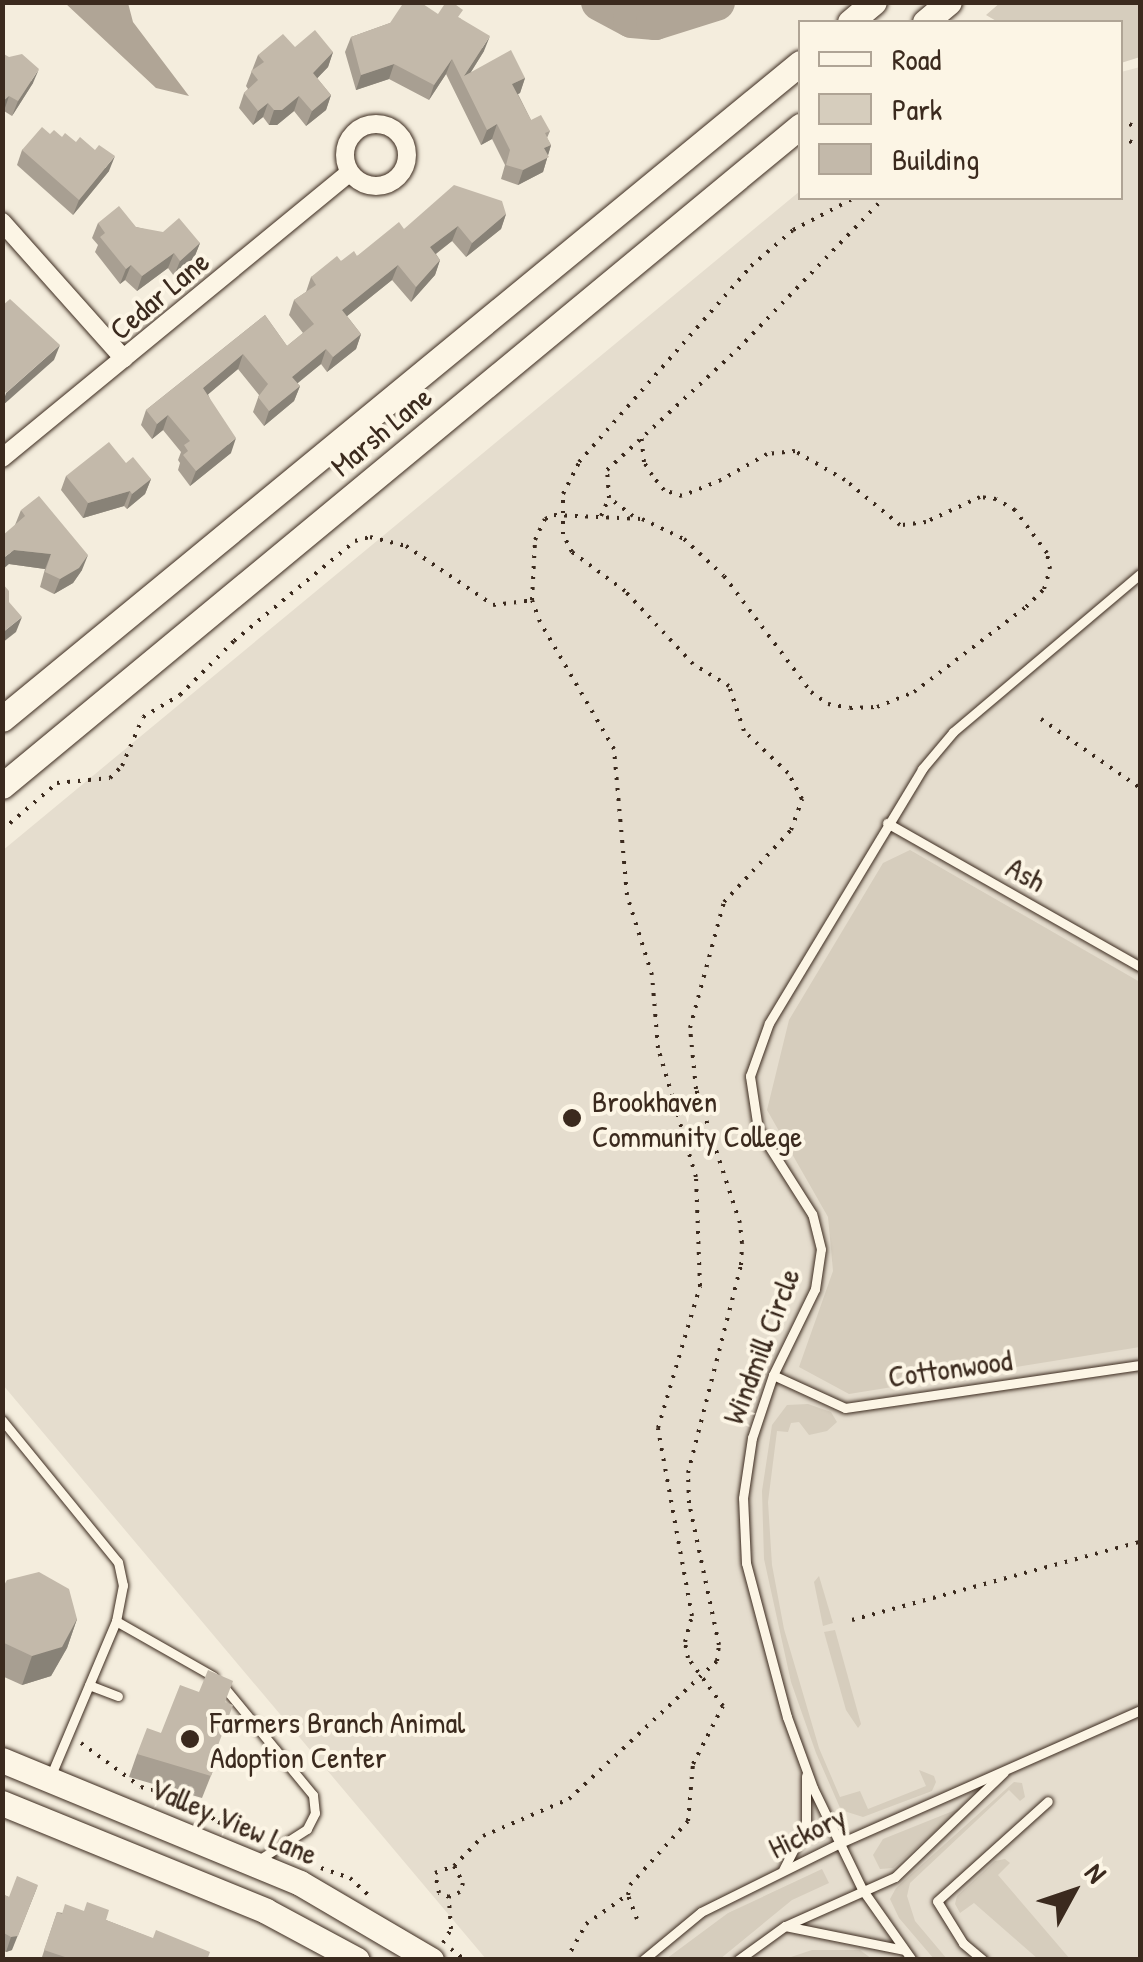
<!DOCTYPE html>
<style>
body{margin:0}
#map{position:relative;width:1143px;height:1962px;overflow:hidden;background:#f4eddd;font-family:"Patrick Hand",sans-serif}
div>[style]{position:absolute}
.built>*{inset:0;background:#e5ddce}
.green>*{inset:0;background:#d6cdbd}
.water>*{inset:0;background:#b0a596}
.river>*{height:38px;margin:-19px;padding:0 19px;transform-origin:19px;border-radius:19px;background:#b0a596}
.path>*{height:4px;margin-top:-2px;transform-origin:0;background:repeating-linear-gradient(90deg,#3b2a1e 0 2.5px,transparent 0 10.5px)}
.roads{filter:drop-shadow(0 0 2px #3b2a1e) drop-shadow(0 0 2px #3b2a1e)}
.lane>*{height:9px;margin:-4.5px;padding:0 4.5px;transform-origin:4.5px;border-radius:4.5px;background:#fcf5e5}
.street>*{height:18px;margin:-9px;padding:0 9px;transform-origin:9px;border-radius:9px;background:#fcf5e5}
.street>.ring{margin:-9px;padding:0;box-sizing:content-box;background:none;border:18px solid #fcf5e5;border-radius:50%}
.secondary>*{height:25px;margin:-12.5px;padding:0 12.5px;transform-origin:12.5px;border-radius:12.5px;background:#fcf5e5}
.wall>*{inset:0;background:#a89f92}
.shaded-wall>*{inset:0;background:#888277}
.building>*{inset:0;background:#c3b9aa}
.dots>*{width:28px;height:28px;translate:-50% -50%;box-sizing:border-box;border:5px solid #fcf5e5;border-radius:50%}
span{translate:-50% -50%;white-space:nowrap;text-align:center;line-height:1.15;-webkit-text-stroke:8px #fcf5e5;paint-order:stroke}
.street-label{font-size:30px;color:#3b2a1e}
.poi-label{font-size:30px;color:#3b2a1e}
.left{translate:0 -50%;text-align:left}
.frame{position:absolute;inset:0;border:5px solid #3b2a1e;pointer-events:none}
.legend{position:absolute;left:798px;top:20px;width:325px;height:180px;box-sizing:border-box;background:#fcf5e5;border:2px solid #afa495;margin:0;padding:12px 18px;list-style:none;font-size:30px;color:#3b2a1e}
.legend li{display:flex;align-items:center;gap:20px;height:50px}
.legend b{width:50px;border:2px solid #afa495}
.north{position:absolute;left:1023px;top:1842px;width:100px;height:100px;-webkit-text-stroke:8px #fcf5e5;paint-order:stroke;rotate:50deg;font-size:28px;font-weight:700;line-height:40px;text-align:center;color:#3b2a1e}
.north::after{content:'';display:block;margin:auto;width:35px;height:45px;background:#3b2a1e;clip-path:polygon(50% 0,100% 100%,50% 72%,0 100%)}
</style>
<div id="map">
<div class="built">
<i style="clip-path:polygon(1140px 67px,1140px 1959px,486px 1959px,3px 1385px,2px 851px,800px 191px,800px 198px,1120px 198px,1121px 72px)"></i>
</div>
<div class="green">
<i style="clip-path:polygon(1001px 2px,1140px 3px,1140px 57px,1121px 63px,1120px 22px,998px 22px,986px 15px)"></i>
<i style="clip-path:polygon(910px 850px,1140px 982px,1140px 1347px,849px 1394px,799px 1367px,833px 1271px,828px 1217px,767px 1110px,789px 1020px,883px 863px)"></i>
<i style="clip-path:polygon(808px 1404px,831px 1412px,837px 1422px,827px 1431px,809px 1435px,799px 1422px,791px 1423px,788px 1432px,777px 1431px,768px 1502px,772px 1565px,784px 1629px,819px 1748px,840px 1797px,860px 1791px,868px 1809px,926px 1786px,919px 1770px,934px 1776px,936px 1782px,932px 1791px,863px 1817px,841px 1810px,816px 1753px,791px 1682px,764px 1559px,762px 1491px,772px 1425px,787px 1405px)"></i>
<i style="clip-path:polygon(819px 1576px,833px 1623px,823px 1626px,814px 1582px)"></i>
<i style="clip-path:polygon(835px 1630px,861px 1724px,858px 1728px,846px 1710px,824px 1632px)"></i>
<i style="clip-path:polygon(1014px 1782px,1022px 1783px,1025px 1797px,1020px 1801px,1009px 1790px,910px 1883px,907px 1896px,915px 1921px,947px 1959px,934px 1959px,899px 1918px,890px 1899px,896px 1888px)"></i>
<i style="clip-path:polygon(963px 1807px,893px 1868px,880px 1869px,873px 1855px,883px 1839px)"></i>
<i style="clip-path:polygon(1005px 1859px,1010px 1863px,998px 1875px,1070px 1959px,1038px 1959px,974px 1903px,960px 1913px,955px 1904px,957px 1896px,995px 1861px)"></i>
<i style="clip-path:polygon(822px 1869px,829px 1883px,792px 1900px,720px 1959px,666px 1959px,728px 1913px)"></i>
<i style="clip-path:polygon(812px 1950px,860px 1950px,872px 1959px,785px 1959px)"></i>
</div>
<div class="water">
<i style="clip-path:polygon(65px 3px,128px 3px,133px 22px,189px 96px,156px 88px)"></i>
</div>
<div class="river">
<i style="left:600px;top:2px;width:36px;rotate:28deg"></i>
<i style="left:632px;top:19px;width:23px;rotate:5deg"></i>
<i style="left:655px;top:21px;width:64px;rotate:-17.3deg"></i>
</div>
<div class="path">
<i style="left:1120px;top:120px;width:22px;rotate:24deg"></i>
<i style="left:1120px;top:137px;width:22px;rotate:24deg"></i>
<i style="left:962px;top:198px;width:2px"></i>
<i style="left:601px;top:516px;width:20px;rotate:-66deg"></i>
<i style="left:633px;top:516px;width:30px;rotate:-143deg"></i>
<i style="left:609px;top:498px;width:28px;rotate:-94deg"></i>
<i style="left:607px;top:470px;width:178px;rotate:-42.7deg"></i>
<i style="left:738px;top:349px;width:210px;rotate:-46deg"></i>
<i style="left:1041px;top:719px;width:121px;rotate:34.9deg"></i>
<i style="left:2px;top:830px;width:72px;rotate:-40.5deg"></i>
<i style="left:57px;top:783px;width:53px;rotate:-5.4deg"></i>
<i style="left:110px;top:778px;width:17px;rotate:-45deg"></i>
<i style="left:122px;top:766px;width:53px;rotate:-66.8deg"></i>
<i style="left:143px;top:717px;width:43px;rotate:-30.7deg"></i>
<i style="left:180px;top:695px;width:76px;rotate:-45deg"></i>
<i style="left:234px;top:641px;width:157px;rotate:-39.6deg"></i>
<i style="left:355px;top:541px;width:16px;rotate:-15deg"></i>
<i style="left:370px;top:537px;width:37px;rotate:14deg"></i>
<i style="left:406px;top:546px;width:105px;rotate:34.1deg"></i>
<i style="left:493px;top:605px;width:39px;rotate:-7deg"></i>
<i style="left:852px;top:1620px;width:298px;rotate:-15.2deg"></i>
<i style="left:81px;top:1743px;width:74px;rotate:36.3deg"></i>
<i style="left:141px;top:1787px;width:48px;rotate:14.6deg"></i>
<i style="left:187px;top:1799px;width:39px;rotate:37deg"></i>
<i style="left:218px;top:1822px;width:49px;rotate:20.3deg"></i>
<i style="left:454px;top:1866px;width:19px;rotate:62deg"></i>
<i style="left:463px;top:1883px;width:9px;rotate:108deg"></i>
<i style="left:460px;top:1892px;width:12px;rotate:156deg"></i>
<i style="left:449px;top:1897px;width:11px;rotate:-158deg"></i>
<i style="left:439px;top:1893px;width:20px;rotate:-101deg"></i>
<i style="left:435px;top:1873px;width:20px;rotate:-20deg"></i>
<i style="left:454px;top:1866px;width:42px;rotate:-46deg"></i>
<i style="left:483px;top:1836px;width:94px;rotate:-23.3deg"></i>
<i style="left:569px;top:1799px;width:202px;rotate:-43deg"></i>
<i style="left:717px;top:1661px;width:16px;rotate:-83deg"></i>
<i style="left:719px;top:1645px;width:145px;rotate:-101.9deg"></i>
<i style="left:689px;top:1503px;width:30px;rotate:-92deg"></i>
<i style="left:688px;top:1473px;width:215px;rotate:-75.7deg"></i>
<i style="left:741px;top:1265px;width:22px;rotate:-87deg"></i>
<i style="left:742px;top:1243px;width:20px;rotate:-96deg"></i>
<i style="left:740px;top:1223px;width:141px;rotate:-108.2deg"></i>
<i style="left:696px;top:1089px;width:61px;rotate:-95.6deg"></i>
<i style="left:690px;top:1028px;width:131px;rotate:-74.9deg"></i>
<i style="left:724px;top:902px;width:98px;rotate:-47.1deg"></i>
<i style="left:791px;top:830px;width:33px;rotate:-70deg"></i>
<i style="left:802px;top:799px;width:30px;rotate:-118deg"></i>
<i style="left:788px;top:773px;width:61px;rotate:-136.3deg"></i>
<i style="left:744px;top:731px;width:47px;rotate:-108.4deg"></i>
<i style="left:729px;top:686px;width:42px;rotate:-148.6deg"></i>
<i style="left:693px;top:664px;width:100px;rotate:-133deg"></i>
<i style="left:625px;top:591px;width:66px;rotate:-143.7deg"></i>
<i style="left:572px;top:552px;width:20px;rotate:-117deg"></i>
<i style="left:563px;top:534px;width:40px;rotate:-90deg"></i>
<i style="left:563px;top:494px;width:36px;rotate:-63deg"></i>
<i style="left:579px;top:462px;width:261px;rotate:-48.7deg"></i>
<i style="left:751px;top:266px;width:55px;rotate:-40.6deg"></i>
<i style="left:793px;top:230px;width:69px;rotate:-27.7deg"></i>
<i style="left:321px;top:1868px;width:31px;rotate:19deg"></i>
<i style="left:350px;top:1878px;width:25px;rotate:43deg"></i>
<i style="left:637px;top:1919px;width:26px;rotate:-111deg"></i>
<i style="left:628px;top:1895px;width:10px;rotate:-79deg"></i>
<i style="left:630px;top:1885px;width:86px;rotate:-47.8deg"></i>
<i style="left:688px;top:1821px;width:57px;rotate:-85deg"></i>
<i style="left:693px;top:1764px;width:65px;rotate:-62.7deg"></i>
<i style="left:723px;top:1706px;width:59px;rotate:-126.1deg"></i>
<i style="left:688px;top:1658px;width:16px;rotate:-101deg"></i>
<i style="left:685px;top:1642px;width:27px;rotate:-75deg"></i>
<i style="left:692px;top:1616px;width:191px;rotate:-100.3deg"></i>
<i style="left:658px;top:1428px;width:148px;rotate:-73.5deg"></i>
<i style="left:700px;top:1286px;width:109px;rotate:-92.1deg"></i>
<i style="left:696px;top:1177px;width:134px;rotate:-106.4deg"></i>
<i style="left:658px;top:1048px;width:73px;rotate:-94.7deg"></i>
<i style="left:652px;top:975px;width:84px;rotate:-107.4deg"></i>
<i style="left:627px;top:895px;width:147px;rotate:-95.1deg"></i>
<i style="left:614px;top:749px;width:147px;rotate:-120.2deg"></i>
<i style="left:540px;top:622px;width:23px;rotate:-110deg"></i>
<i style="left:532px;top:600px;width:60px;rotate:-87.1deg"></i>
<i style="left:535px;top:540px;width:23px;rotate:-65deg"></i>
<i style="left:545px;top:519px;width:10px;rotate:-24deg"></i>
<i style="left:554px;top:515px;width:88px;rotate:2.6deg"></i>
<i style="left:642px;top:519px;width:47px;rotate:25.5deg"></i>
<i style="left:684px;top:539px;width:54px;rotate:42.8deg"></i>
<i style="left:724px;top:576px;width:145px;rotate:53.1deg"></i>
<i style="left:811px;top:692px;width:21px;rotate:35deg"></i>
<i style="left:828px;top:704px;width:22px;rotate:10deg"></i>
<i style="left:850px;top:708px;width:27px;rotate:-2deg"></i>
<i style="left:877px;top:707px;width:40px;rotate:-22deg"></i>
<i style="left:914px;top:692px;width:141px;rotate:-37.2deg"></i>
<i style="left:1026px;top:607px;width:25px;rotate:-45deg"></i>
<i style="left:1044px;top:589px;width:21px;rotate:-73deg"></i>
<i style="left:1050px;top:569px;width:16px;rotate:-101deg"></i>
<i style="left:1047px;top:553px;width:54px;rotate:-126.7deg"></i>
<i style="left:1015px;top:510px;width:22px;rotate:-150deg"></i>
<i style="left:996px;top:499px;width:16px;rotate:-173deg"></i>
<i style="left:980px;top:497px;width:60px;rotate:155.2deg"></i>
<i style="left:926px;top:522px;width:26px;rotate:173deg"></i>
<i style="left:900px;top:525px;width:71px;rotate:-140.7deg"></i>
<i style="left:845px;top:480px;width:58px;rotate:-149.9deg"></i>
<i style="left:795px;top:451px;width:28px;rotate:174deg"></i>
<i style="left:767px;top:454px;width:53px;rotate:150.5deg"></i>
<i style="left:721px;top:480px;width:42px;rotate:157.7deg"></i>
<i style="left:682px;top:496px;width:19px;rotate:-162deg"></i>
<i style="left:664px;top:490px;width:19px;rotate:-129deg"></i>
<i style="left:652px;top:475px;width:15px;rotate:-122deg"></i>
<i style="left:644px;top:462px;width:27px;rotate:-96deg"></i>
<i style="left:443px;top:1943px;width:16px;rotate:-60deg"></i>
<i style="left:451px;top:1929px;width:32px;rotate:-94deg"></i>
<i style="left:451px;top:1949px;width:18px;rotate:38deg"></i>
<i style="left:566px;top:1960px;width:41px;rotate:-60.9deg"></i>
<i style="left:586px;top:1924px;width:49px;rotate:-35deg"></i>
</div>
<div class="roads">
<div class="lane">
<i style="left:887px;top:823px;width:291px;rotate:29.6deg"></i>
<i style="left:773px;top:1375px;width:79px;rotate:24.6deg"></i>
<i style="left:845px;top:1408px;width:298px;rotate:-8.3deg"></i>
<i style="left:2px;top:1420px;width:183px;rotate:50.8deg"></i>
<i style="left:118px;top:1562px;width:24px;rotate:78deg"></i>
<i style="left:123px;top:1585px;width:37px;rotate:101deg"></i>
<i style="left:116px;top:1621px;width:169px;rotate:112.9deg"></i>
<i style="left:116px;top:1621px;width:112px;rotate:29.6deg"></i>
<i style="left:89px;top:1685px;width:31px;rotate:21deg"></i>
<i style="left:224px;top:1687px;width:140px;rotate:50.5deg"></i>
<i style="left:313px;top:1795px;width:18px;rotate:84deg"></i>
<i style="left:315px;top:1813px;width:18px;rotate:117deg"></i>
<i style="left:307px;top:1829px;width:59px;rotate:147.4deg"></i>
<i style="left:783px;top:1870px;width:51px;rotate:-62.9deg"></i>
<i style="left:806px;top:1825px;width:49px;rotate:-90deg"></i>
<i style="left:785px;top:1926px;width:121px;rotate:11.4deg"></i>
<i style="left:643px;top:1960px;width:75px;rotate:-39.6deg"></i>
<i style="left:701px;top:1912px;width:153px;rotate:-26.4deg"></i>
<i style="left:838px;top:1844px;width:330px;rotate:-23.9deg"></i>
<i style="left:738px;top:1960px;width:58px;rotate:-35.9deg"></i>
<i style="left:785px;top:1926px;width:120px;rotate:-24deg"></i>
<i style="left:895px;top:1877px;width:151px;rotate:-43.9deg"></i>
<i style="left:912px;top:1960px;width:87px;rotate:-125.2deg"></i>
<i style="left:862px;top:1889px;width:112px;rotate:-115.9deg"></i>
<i style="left:813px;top:1788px;width:76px;rotate:-110.1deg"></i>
<i style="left:787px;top:1717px;width:159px;rotate:-104.9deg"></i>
<i style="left:746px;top:1563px;width:65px;rotate:-92.6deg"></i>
<i style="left:743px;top:1498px;width:61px;rotate:-81.5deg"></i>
<i style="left:752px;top:1438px;width:66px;rotate:-71.6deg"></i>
<i style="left:773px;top:1375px;width:96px;rotate:-64deg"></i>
<i style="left:815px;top:1289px;width:40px;rotate:-81.5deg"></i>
<i style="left:821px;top:1249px;width:36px;rotate:-104deg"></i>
<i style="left:812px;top:1214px;width:101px;rotate:-122.4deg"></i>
<i style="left:758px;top:1129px;width:54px;rotate:-98.6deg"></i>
<i style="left:750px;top:1076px;width:56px;rotate:-70.3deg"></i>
<i style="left:769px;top:1023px;width:297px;rotate:-58.9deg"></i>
<i style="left:922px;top:769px;width:48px;rotate:-50deg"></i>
<i style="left:953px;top:732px;width:245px;rotate:-40.2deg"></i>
<i style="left:983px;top:1960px;width:26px;rotate:-140deg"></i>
<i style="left:963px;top:1943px;width:49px;rotate:-121.8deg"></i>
<i style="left:937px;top:1901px;width:149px;rotate:-42deg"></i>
</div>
<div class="street">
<i class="ring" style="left:345px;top:124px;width:44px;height:44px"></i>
<i style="left:2px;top:222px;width:183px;rotate:48.3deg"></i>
<i style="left:2px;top:458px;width:450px;rotate:-39.4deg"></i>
</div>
<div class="secondary">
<i style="left:850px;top:22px;width:31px;rotate:-40deg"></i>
<i style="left:925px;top:22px;width:31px;rotate:-40deg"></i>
<i style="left:2px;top:719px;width:1033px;rotate:-39.42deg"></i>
<i style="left:2px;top:786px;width:1036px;rotate:-39.59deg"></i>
<i style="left:2px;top:1760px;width:322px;rotate:22.4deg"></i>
<i style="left:300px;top:1883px;width:152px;rotate:30.4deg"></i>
<i style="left:2px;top:1803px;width:285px;rotate:22.2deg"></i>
<i style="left:266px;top:1911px;width:103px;rotate:28.3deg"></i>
</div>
</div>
<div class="wall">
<i style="clip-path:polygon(438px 14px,460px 18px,484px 51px,471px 72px,525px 78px,520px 93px,518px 94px,531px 120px,550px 131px,547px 138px,551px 145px,543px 172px,518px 185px,501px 179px,505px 165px,492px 139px,481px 145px,446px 74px,429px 100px,389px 79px,356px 90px,345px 52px,351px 37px,390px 23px)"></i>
<i style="clip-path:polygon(295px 47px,333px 52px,328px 67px,317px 78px,331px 95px,326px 110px,306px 126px,294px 111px,277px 125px,269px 125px,263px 117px,253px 125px,239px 108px,244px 93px,248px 89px,246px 86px,258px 55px)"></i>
<i style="clip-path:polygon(2px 53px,33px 83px,12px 116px,4px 111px)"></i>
<i style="clip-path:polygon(50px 134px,62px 137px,109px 171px,73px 215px,17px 165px,22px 150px)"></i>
<i style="clip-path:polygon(506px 214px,501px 229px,466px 257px,452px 241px,436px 254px,440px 260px,435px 275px,411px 302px,392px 280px,347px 316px,361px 334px,356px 349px,327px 372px,321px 364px,297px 383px,300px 386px,294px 401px,264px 426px,253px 412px,259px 395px,238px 369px,208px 394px,231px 453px,190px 486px,178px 470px,180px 463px,178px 460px,181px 452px,163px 430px,152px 439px,141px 425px,146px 410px,265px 315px,287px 346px,303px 333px,289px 315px,294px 300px,306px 292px,311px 277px,341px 261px,357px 256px,404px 229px)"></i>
<i style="clip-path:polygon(98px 223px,136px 227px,200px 243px,194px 258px,174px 276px,168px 268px,137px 291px,125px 280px,120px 284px,95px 252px,98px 245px,92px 238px)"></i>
<i style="clip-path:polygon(126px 463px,151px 479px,145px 494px,127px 509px,124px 506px,83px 518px,61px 490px,66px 476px)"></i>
<i style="clip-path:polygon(21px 510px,82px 570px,73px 583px,54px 594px,40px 587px,45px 569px,9px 564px,15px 525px)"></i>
<i style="clip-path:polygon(2px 1589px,77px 1619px,67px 1648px,51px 1676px,22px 1685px,2px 1676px)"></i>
<i style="clip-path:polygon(225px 1702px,214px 1756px,218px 1758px,202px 1798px,129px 1777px,137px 1754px,161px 1733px)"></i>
<i style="clip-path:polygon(2px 1894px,9px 1897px,12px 1950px,6px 1952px,2px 1950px)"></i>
<i style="clip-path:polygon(57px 1912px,106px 1920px,207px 1960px,41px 1960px)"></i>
</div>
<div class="shaded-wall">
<i style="clip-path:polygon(490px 36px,484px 51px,464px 83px,464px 76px)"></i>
<i style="clip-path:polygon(333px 52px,328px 67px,308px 88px,313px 73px)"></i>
<i style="clip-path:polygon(452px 59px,446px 74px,429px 100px,434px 85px)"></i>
<i style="clip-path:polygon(394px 64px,389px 79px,356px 90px,361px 75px)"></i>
<i style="clip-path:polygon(39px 69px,33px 83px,12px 116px,18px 101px)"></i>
<i style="clip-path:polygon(525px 78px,520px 93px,507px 99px,512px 84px)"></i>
<i style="clip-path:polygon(331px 95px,326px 110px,306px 126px,312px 111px)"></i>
<i style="clip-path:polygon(9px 96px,4px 111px,2px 112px,2px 102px)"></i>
<i style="clip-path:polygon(299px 96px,294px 111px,277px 125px,269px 125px,274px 110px)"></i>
<i style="clip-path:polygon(268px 103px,263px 117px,253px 125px,258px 111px)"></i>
<i style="clip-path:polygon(497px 124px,492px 139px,481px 145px,487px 130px)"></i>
<i style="clip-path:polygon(551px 145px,543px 172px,518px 185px,523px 170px,544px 148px)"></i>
<i style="clip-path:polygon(115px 156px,109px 171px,73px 215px,79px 200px)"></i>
<i style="clip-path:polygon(506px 214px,501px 229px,466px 257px,472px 243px)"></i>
<i style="clip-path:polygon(458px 226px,452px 241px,425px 262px,430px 247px)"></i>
<i style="clip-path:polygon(200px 243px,194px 258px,174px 276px,180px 261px)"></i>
<i style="clip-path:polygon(174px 253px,168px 268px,137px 291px,142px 276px)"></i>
<i style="clip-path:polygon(440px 260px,435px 275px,411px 302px,416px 287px)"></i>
<i style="clip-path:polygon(131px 265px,125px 280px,120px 284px,126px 269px)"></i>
<i style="clip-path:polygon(398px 265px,392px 280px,336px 325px,342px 310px)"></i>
<i style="clip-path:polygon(361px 334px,356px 349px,327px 372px,333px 357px)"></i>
<i style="clip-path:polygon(60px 345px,54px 360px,2px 406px,6px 393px)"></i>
<i style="clip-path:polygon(326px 349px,321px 364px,287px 392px,292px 377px)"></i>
<i style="clip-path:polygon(243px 354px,238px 369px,198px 403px,203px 388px)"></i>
<i style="clip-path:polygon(300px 386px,294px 401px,264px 426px,269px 411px)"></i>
<i style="clip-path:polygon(168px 415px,163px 430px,152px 439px,157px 424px)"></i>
<i style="clip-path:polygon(236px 438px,231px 453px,190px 486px,196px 471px)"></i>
<i style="clip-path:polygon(151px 479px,145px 494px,127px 509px,132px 494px)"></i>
<i style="clip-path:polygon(130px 491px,124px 506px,83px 518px,88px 503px)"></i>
<i style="clip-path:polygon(14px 550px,51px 554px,45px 569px,9px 564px,2px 570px,2px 559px)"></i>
<i style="clip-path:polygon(88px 555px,82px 570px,73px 583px,54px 594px,60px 579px)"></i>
<i style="clip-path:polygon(22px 617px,16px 632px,2px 643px,2px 633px)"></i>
<i style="clip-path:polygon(77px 1619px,67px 1648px,51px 1676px,22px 1685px,32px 1656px)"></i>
<i style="clip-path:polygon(38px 1885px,12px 1950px,6px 1952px,11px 1937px)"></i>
</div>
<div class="building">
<i style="clip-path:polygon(404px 2px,420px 2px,438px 14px,446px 2px,452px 2px,463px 10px,458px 17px,490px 36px,464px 76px,511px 50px,525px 78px,512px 84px,531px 120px,541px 115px,550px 131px,545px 133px,551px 145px,544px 148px,549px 157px,523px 170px,506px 165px,510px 150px,497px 124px,487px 130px,452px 59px,434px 85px,394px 64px,361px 75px,351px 37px,390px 23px)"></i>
<i style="clip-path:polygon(315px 30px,333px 52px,313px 73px,331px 95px,312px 111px,299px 96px,282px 110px,274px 110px,268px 103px,258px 111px,244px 93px,258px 80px,251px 71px,264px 62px,258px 55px,283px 34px,295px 47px)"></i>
<i style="clip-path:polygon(2px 53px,9px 57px,22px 54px,39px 69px,18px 101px,9px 96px,2px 102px)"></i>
<i style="clip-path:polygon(42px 127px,50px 134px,54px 130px,62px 137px,65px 133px,76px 142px,80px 137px,95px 150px,99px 145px,115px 156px,79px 200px,22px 150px)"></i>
<i style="clip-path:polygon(454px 185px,502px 201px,506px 214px,472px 243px,458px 226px,430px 247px,440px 260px,416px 287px,398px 265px,342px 310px,361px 334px,333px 357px,326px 349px,292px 377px,300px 386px,269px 411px,258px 397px,268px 384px,243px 354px,203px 388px,236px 438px,196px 471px,183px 455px,188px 451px,184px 445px,190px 441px,168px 415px,157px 424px,146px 410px,265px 315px,287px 346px,314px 324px,294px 300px,316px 285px,311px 277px,337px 256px,341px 261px,354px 251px,357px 256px,399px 222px,404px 229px)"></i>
<i style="clip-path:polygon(119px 206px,136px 227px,163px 232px,179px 218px,200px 243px,180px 261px,174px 253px,142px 276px,131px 265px,126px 269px,100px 237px,105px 233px,98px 223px)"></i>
<i style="clip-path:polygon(10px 299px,60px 345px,6px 393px,2px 388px,2px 306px)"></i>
<i style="clip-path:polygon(109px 442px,126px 463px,133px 457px,151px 479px,132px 494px,130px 491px,88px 503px,66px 476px)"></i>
<i style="clip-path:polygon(39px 496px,88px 555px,79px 568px,60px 579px,45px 572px,51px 554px,14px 550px,2px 559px,2px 536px,25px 516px,21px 510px)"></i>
<i style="clip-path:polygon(2px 583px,9px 591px,9px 602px,22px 617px,2px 633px)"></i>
<i style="clip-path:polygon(39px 1572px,69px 1589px,77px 1619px,62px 1647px,32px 1656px,2px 1642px,2px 1589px,7px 1580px)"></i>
<i style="clip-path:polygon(208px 1670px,233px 1681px,225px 1702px,233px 1705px,214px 1756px,218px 1758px,211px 1776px,137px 1754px,147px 1728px,161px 1733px,180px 1685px,199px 1692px)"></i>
<i style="clip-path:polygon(17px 1876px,38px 1885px,18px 1936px,11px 1937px,2px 1932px,2px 1894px,9px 1897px)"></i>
<i style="clip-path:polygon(87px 1902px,109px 1910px,106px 1920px,153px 1938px,156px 1930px,210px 1952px,207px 1960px,74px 1960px,44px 1950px,57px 1912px,62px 1914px,65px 1904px,84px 1911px)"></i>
</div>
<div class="dots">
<i style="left:572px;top:1118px;background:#3b2a1e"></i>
<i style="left:190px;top:1739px;background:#3b2a1e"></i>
</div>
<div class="street-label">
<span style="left:159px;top:295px;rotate:-40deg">Cedar Lane</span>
<span style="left:381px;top:431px;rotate:-40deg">Marsh Lane</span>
<span style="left:1026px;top:874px;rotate:29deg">Ash</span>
<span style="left:761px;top:1346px;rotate:-69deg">Windmill Circle</span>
<span style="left:950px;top:1368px;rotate:-8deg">Cottonwood</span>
<span style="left:234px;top:1821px;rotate:23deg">Valley View Lane</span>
<span style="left:807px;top:1832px;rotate:-26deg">Hickory</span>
</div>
<div class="poi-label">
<span class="left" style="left:592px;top:1118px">Brookhaven<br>Community College</span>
<span class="left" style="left:210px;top:1739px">Farmers Branch Animal<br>Adoption Center</span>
</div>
<div class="frame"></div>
<ul class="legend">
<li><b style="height:12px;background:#fcf5e5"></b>Road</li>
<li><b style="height:28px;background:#d6cdbd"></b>Park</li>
<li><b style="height:28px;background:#c3b9aa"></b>Building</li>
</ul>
<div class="north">N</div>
</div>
